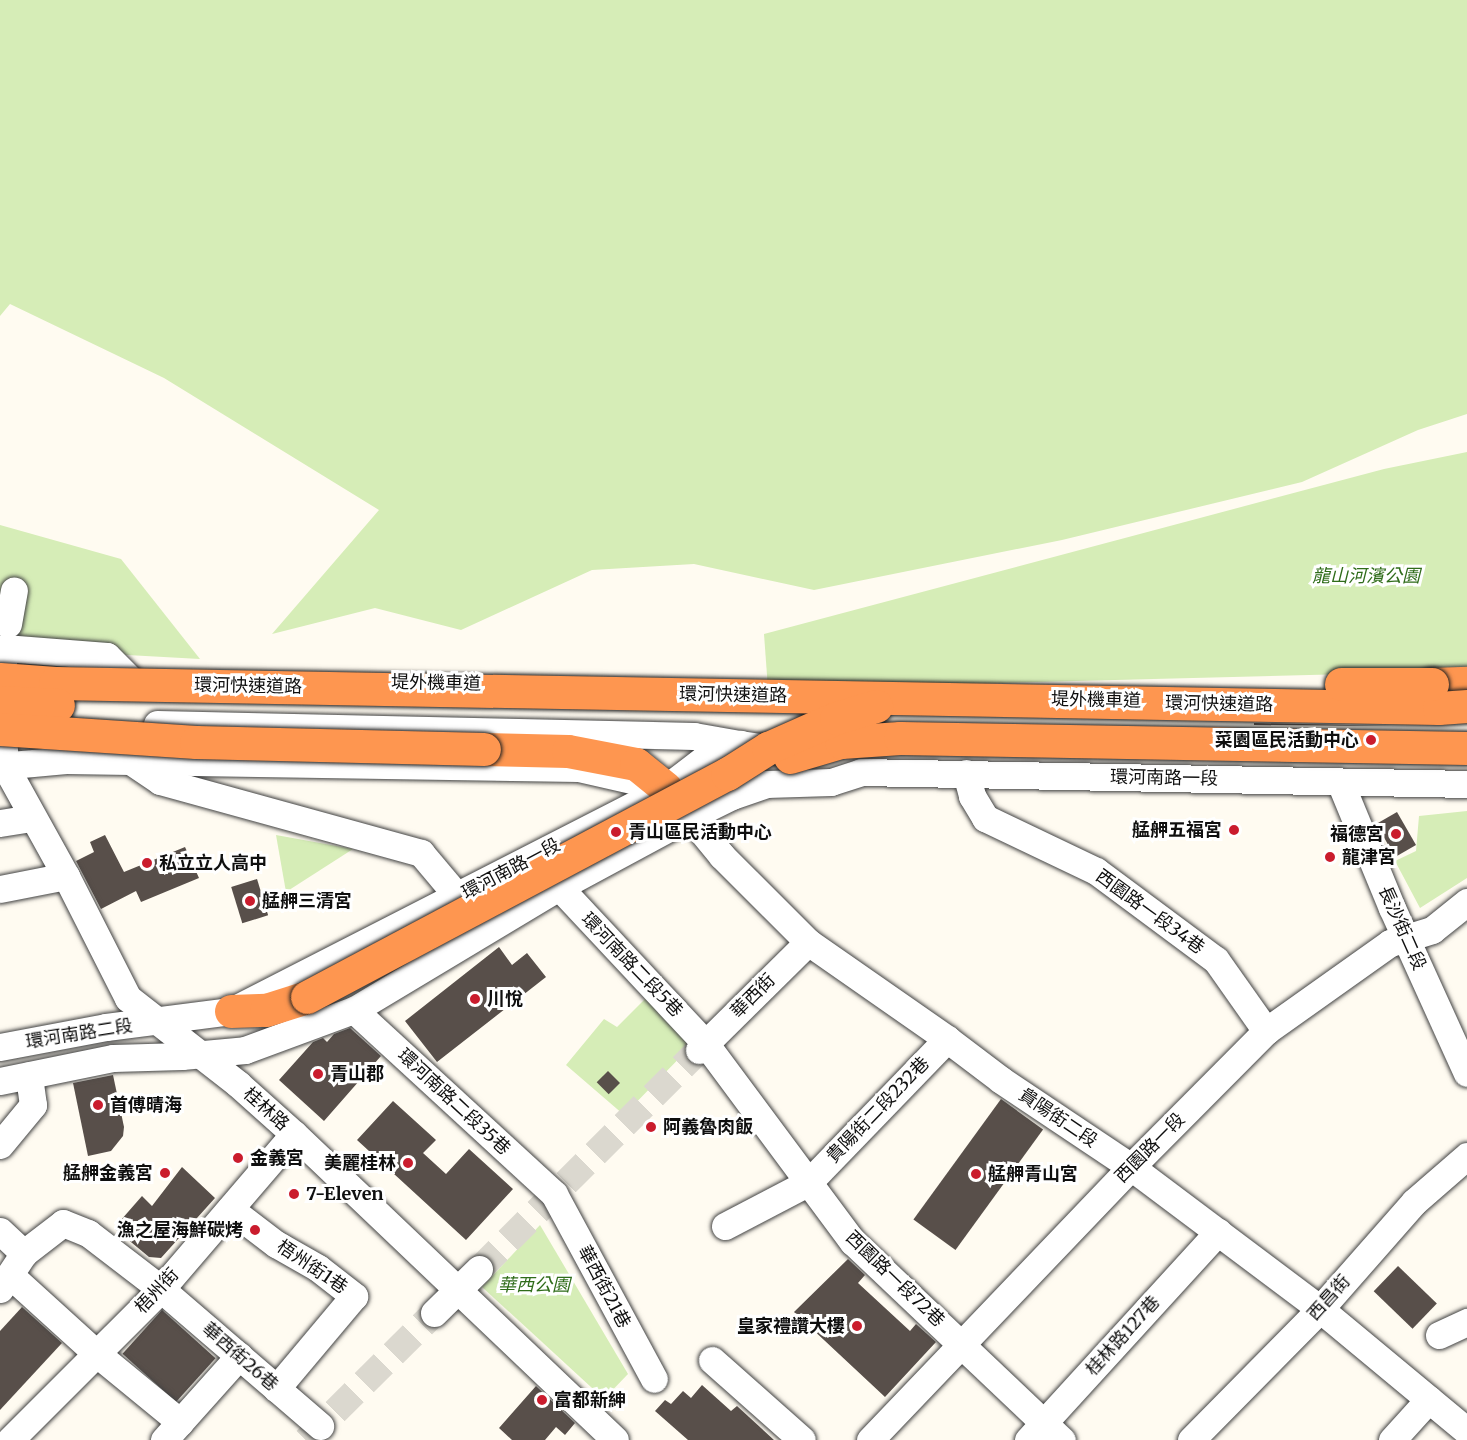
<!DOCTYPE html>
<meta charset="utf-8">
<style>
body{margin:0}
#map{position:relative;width:1467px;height:1440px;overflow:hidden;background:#fffbf1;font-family:Merriweather,"Noto Sans TC",serif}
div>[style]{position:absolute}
.green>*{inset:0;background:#d6edb7}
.building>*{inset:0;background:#584f4a;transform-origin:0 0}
.minor-tunnel>*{height:27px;margin-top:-13.5px;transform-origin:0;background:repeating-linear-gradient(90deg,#dbd8cf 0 27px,transparent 0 41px)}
.roads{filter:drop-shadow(0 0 2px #424242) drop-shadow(0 0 2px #424242)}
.minor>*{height:27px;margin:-13.5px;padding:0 13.5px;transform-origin:13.5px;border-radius:13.5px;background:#fff}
.highway>*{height:33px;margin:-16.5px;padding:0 16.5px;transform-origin:16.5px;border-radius:16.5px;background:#fe9650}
.bridges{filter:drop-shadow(0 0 2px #202020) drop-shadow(0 0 2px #202020)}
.highway-bridge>*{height:33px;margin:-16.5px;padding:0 16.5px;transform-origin:16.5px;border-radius:16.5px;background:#fe9650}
.dots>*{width:16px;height:16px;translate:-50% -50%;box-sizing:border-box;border:3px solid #fff;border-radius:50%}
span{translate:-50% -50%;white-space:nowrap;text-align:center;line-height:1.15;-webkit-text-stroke:6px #fff;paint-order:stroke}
.park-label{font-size:18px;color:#2f6c1a;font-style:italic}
.street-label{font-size:18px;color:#0f0f0f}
.poi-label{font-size:18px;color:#0f0f0f;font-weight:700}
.right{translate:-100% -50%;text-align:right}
.left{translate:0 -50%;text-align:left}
</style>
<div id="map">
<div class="green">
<i style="clip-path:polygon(0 0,1467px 0,1467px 414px,1418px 430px,1302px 482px,1062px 540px,814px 590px,694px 564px,592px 570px,461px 630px,375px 608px,272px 634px,379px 510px,164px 378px,10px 304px,0 316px)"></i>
<i style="clip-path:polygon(1467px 452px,1467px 671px,768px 689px,764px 634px,1384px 469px)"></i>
<i style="clip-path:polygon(0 525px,121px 559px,200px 659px,0 648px)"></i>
<i style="clip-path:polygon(1467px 811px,1467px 878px,1420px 908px,1395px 861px,1416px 851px,1419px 816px)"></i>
<i style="clip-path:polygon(276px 835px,353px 849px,286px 892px)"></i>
<i style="clip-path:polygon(646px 998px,695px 1042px,624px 1115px,566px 1065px,604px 1019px,617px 1027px)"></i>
<i style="clip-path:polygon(540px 1225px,628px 1374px,604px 1399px,482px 1287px)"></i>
</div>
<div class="building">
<i style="clip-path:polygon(1254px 723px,1392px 726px,1254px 725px)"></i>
<i style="left:1397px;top:812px;width:38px;height:24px;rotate:60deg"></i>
<i style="clip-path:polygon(105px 835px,124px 872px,185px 847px,199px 878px,141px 902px,136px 891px,101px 909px,76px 861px,94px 852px,90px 842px)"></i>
<i style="left:257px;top:879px;width:38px;height:27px;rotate:73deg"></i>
<i style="clip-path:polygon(499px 947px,512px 965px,527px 953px,546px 977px,437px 1062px,405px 1021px)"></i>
<i style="clip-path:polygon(350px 1028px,381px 1056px,324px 1121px,279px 1080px,313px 1042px,323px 1038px,327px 1042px,334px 1034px)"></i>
<i style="left:608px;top:1071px;width:17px;height:16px;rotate:45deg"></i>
<i style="clip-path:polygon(113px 1075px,124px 1127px,123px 1136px,111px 1151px,88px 1156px,73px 1083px)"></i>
<i style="left:1001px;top:1099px;width:52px;height:149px;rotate:36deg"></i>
<i style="clip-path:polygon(393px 1101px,436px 1140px,423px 1153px,446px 1174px,469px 1149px,513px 1189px,466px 1240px,357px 1140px)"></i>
<i style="clip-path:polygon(182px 1167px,215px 1198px,161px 1258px,149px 1257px,114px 1228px,142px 1196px,152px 1206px)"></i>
<i style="clip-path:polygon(848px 1259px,865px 1275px,858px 1283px,910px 1331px,916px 1324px,936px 1342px,885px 1397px,794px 1312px)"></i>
<i style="left:1398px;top:1266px;width:54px;height:35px;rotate:44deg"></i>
<i style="clip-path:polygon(22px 1307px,62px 1343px,0 1410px,0 1331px)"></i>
<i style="left:162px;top:1310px;width:72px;height:59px;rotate:42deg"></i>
<i style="clip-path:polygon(702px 1385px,731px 1411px,737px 1406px,774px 1440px,688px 1440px,655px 1411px,665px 1400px,671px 1404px,683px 1391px,691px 1398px)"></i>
<i style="clip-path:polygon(536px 1386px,575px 1423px,565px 1435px,556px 1427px,545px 1440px,512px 1440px,499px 1428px)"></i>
</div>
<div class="minor-tunnel">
<i style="left:479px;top:1269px;width:310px;rotate:-44.9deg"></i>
<i style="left:306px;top:1440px;width:180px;rotate:-44.8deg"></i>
</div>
<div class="roads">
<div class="minor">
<i style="left:8px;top:624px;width:34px;rotate:-80deg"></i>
<i style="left:1px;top:699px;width:51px;rotate:-86.6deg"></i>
<i style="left:4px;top:648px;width:103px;rotate:4.4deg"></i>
<i style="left:107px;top:656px;width:30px;rotate:45deg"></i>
<i style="left:157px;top:724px;width:537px;rotate:1.28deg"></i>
<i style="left:694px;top:736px;width:46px;rotate:10.1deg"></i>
<i style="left:4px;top:749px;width:17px;rotate:87deg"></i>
<i style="left:5px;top:766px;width:126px;rotate:61deg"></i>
<i style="left:66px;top:876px;width:137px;rotate:63.1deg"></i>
<i style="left:128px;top:998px;width:140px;rotate:38deg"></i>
<i style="left:238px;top:1084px;width:75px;rotate:41.8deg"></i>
<i style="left:294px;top:1134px;width:443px;rotate:43.6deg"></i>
<i style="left:132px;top:762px;width:34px;rotate:34deg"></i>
<i style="left:160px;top:781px;width:271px;rotate:15.4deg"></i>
<i style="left:421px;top:853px;width:57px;rotate:49.9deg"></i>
<i style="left:0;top:766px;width:66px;rotate:-5.2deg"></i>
<i style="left:66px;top:760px;width:513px;rotate:0.89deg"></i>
<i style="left:579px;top:768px;width:89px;rotate:12.9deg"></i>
<i style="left:666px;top:788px;width:88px;rotate:50.5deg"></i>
<i style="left:722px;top:856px;width:122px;rotate:45deg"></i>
<i style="left:808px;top:942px;width:169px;rotate:34.9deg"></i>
<i style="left:947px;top:1039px;width:68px;rotate:37.2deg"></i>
<i style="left:1001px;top:1080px;width:156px;rotate:33.8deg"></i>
<i style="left:1131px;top:1167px;width:236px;rotate:36.9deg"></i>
<i style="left:1320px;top:1309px;width:191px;rotate:39.7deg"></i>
<i style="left:966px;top:773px;width:24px;rotate:75deg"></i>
<i style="left:972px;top:796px;width:26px;rotate:59deg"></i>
<i style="left:985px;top:818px;width:123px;rotate:25.5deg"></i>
<i style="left:1096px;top:871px;width:149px;rotate:36.6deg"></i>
<i style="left:1216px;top:960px;width:87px;rotate:54.8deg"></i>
<i style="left:1340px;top:782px;width:136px;rotate:67.6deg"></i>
<i style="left:1392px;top:908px;width:181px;rotate:65.6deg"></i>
<i style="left:0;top:823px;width:32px;rotate:-9deg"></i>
<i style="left:559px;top:887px;width:214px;rotate:46.9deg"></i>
<i style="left:705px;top:1043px;width:248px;rotate:53.4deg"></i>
<i style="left:853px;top:1242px;width:288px;rotate:43.5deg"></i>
<i style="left:0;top:889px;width:67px;rotate:-11.1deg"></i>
<i style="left:354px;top:1010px;width:272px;rotate:42.6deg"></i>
<i style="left:554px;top:1194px;width:210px;rotate:61.6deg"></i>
<i style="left:0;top:1047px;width:108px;rotate:-10.7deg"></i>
<i style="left:106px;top:1027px;width:126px;rotate:-7.3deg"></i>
<i style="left:231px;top:1011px;width:489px;rotate:-27.1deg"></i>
<i style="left:666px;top:788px;width:49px;rotate:-37.6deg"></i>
<i style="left:705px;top:758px;width:38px;rotate:-22deg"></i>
<i style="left:740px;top:744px;width:40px;rotate:8.5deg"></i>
<i style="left:699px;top:1050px;width:153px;rotate:-44.7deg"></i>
<i style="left:0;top:1081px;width:115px;rotate:-11.5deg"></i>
<i style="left:113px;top:1058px;width:69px;rotate:-1.7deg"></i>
<i style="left:182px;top:1056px;width:63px;rotate:-5.4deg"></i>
<i style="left:245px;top:1050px;width:116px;rotate:-20.2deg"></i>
<i style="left:354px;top:1010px;width:239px;rotate:-31deg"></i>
<i style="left:559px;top:887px;width:148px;rotate:-28.3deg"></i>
<i style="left:689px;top:817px;width:48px;rotate:-26deg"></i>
<i style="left:732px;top:796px;width:36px;rotate:-19deg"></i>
<i style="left:766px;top:784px;width:65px;rotate:-1.8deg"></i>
<i style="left:831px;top:782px;width:32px;rotate:-18deg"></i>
<i style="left:861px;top:772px;width:606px;rotate:1.13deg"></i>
<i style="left:0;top:1145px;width:52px;rotate:-50.5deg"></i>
<i style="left:33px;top:1105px;width:30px;rotate:-98deg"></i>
<i style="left:230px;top:1209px;width:58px;rotate:37.3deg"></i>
<i style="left:276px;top:1244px;width:48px;rotate:29.7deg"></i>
<i style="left:318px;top:1268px;width:46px;rotate:37.9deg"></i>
<i style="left:354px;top:1296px;width:121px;rotate:130deg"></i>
<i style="left:725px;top:1226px;width:95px;rotate:-27.6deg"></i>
<i style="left:809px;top:1182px;width:199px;rotate:-46deg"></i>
<i style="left:0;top:1231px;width:33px;rotate:43deg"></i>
<i style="left:10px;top:1275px;width:116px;rotate:42.2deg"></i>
<i style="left:96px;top:1353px;width:109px;rotate:39.4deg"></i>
<i style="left:0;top:1289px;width:43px;rotate:-56.3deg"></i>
<i style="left:24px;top:1253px;width:49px;rotate:-37.6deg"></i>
<i style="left:63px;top:1223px;width:27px;rotate:22deg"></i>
<i style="left:88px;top:1233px;width:92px;rotate:37.5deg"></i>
<i style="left:161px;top:1289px;width:210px;rotate:40.7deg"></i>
<i style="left:434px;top:1313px;width:63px;rotate:-44.4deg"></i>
<i style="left:1439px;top:1335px;width:31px;rotate:-25deg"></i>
<i style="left:712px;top:1360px;width:120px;rotate:41.6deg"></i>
<i style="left:10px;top:1440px;width:214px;rotate:-45deg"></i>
<i style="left:161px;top:1289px;width:204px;rotate:-49.4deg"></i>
<i style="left:164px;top:1440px;width:113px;rotate:-48.2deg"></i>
<i style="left:870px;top:1440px;width:378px;rotate:-46.3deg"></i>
<i style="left:1131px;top:1167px;width:192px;rotate:-45.2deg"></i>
<i style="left:1266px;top:1031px;width:152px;rotate:-35.4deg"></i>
<i style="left:1390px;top:943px;width:44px;rotate:-17.2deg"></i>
<i style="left:1432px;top:930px;width:45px;rotate:-38.7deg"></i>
<i style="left:1028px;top:1440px;width:282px;rotate:-47.6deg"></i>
<i style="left:1191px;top:1440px;width:184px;rotate:-45.4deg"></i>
<i style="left:1320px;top:1309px;width:142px;rotate:-48.7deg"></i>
<i style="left:1414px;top:1202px;width:70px;rotate:-41deg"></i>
<i style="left:1392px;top:1440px;width:55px;rotate:-47.9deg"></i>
</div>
<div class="highway">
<i style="left:1432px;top:684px;width:35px;rotate:-2deg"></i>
<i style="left:484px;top:749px;width:84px;rotate:1.4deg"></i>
<i style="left:568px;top:751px;width:69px;rotate:10.8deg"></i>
<i style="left:636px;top:764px;width:38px;rotate:39deg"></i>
<i style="left:231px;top:1011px;width:35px;rotate:-2deg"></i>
<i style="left:266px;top:1010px;width:43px;rotate:-17.6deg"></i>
</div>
</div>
<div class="bridges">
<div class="highway-bridge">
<i style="left:0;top:679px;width:55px;rotate:4.2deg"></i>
<i style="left:55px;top:683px;width:1384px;rotate:1.03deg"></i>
<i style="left:1439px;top:708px;width:28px;rotate:-4deg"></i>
<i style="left:1341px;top:684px;width:91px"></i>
<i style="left:0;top:702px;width:58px;rotate:3deg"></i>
<i style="left:0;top:729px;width:196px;rotate:3.8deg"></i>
<i style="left:196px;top:742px;width:288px;rotate:1.4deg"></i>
<i style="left:790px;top:757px;width:53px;rotate:-16.4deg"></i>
<i style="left:841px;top:742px;width:59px;rotate:-3.9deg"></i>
<i style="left:900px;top:738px;width:567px;rotate:1.01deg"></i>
<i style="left:307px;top:997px;width:476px;rotate:-28deg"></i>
<i style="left:727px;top:774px;width:49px;rotate:-32.4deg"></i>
<i style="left:768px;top:748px;width:74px;rotate:-23.8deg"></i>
<i style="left:836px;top:718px;width:42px;rotate:-16.7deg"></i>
</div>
</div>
<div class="dots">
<i style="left:1371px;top:740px;background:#ca1c2d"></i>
<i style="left:1234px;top:830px;background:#ca1c2d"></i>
<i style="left:616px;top:832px;background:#ca1c2d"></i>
<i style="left:1396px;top:834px;background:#ca1c2d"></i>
<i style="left:1330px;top:857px;background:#ca1c2d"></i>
<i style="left:147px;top:863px;background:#ca1c2d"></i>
<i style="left:250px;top:901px;background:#ca1c2d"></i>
<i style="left:475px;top:999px;background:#ca1c2d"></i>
<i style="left:318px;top:1074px;background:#ca1c2d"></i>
<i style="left:98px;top:1105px;background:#ca1c2d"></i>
<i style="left:651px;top:1127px;background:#ca1c2d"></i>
<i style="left:238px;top:1158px;background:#ca1c2d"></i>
<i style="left:408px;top:1163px;background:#ca1c2d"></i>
<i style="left:165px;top:1173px;background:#ca1c2d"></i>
<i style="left:976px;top:1174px;background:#ca1c2d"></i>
<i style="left:294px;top:1194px;background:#ca1c2d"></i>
<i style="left:255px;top:1230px;background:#ca1c2d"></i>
<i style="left:857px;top:1326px;background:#ca1c2d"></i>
<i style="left:542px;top:1400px;background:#ca1c2d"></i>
</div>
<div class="park-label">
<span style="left:1366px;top:576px">龍山河濱公園</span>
<span style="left:534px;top:1285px">華西公園</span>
</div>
<div class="street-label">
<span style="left:436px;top:683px;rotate:1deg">堤外機車道</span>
<span style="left:248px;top:686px;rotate:1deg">環河快速道路</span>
<span style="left:733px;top:695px;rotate:1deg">環河快速道路</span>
<span style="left:1096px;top:700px;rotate:1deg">堤外機車道</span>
<span style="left:1219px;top:704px;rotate:1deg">環河快速道路</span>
<span style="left:1164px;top:778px;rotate:1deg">環河南路一段</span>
<span style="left:511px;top:869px;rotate:-28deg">環河南路一段</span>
<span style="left:1150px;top:912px;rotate:36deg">西園路一段34巷</span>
<span style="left:1402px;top:928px;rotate:66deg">長沙街二段</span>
<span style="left:632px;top:965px;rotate:46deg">環河南路二段5巷</span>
<span style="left:753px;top:996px;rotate:-45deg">華西街</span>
<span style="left:79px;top:1034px;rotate:-9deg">環河南路二段</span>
<span style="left:454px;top:1102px;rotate:43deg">環河南路二段35巷</span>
<span style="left:266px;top:1109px;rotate:42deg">桂林路</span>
<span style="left:878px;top:1110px;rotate:-46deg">貴陽街二段232巷</span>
<span style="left:1058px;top:1118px;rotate:34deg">貴陽街二段</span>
<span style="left:1150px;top:1148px;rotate:-45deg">西園路一段</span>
<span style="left:312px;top:1267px;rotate:34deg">梧州街1巷</span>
<span style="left:895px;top:1279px;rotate:44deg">西園路一段72巷</span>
<span style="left:604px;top:1287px;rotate:62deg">華西街21巷</span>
<span style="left:157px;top:1291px;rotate:-47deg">梧州街</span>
<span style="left:1329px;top:1298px;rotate:-48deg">西昌街</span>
<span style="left:1123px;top:1336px;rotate:-48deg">桂林路127巷</span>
<span style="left:240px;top:1357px;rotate:41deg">華西街26巷</span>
</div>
<div class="poi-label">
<span class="right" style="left:1359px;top:740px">菜園區民活動中心</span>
<span class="right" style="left:1222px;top:830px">艋舺五福宮</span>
<span class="left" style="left:628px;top:832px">青山區民活動中心</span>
<span class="right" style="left:1384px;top:834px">福德宮</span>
<span class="left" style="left:1342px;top:857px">龍津宮</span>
<span class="left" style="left:159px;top:863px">私立立人高中</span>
<span class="left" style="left:262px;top:901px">艋舺三清宮</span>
<span class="left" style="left:487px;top:999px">川悅</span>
<span class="left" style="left:330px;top:1074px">青山郡</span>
<span class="left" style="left:110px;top:1105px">首傅晴海</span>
<span class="left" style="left:663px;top:1127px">阿義魯肉飯</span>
<span class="left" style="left:250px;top:1158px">金義宮</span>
<span class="right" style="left:396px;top:1163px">美麗桂林</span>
<span class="right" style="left:153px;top:1173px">艋舺金義宮</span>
<span class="left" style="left:988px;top:1174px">艋舺青山宮</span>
<span class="left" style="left:306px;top:1194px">7-Eleven</span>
<span class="right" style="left:243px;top:1230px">漁之屋海鮮碳烤</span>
<span class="right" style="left:845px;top:1326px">皇家禮讚大樓</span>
<span class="left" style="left:554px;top:1400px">富都新紳</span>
</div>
</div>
